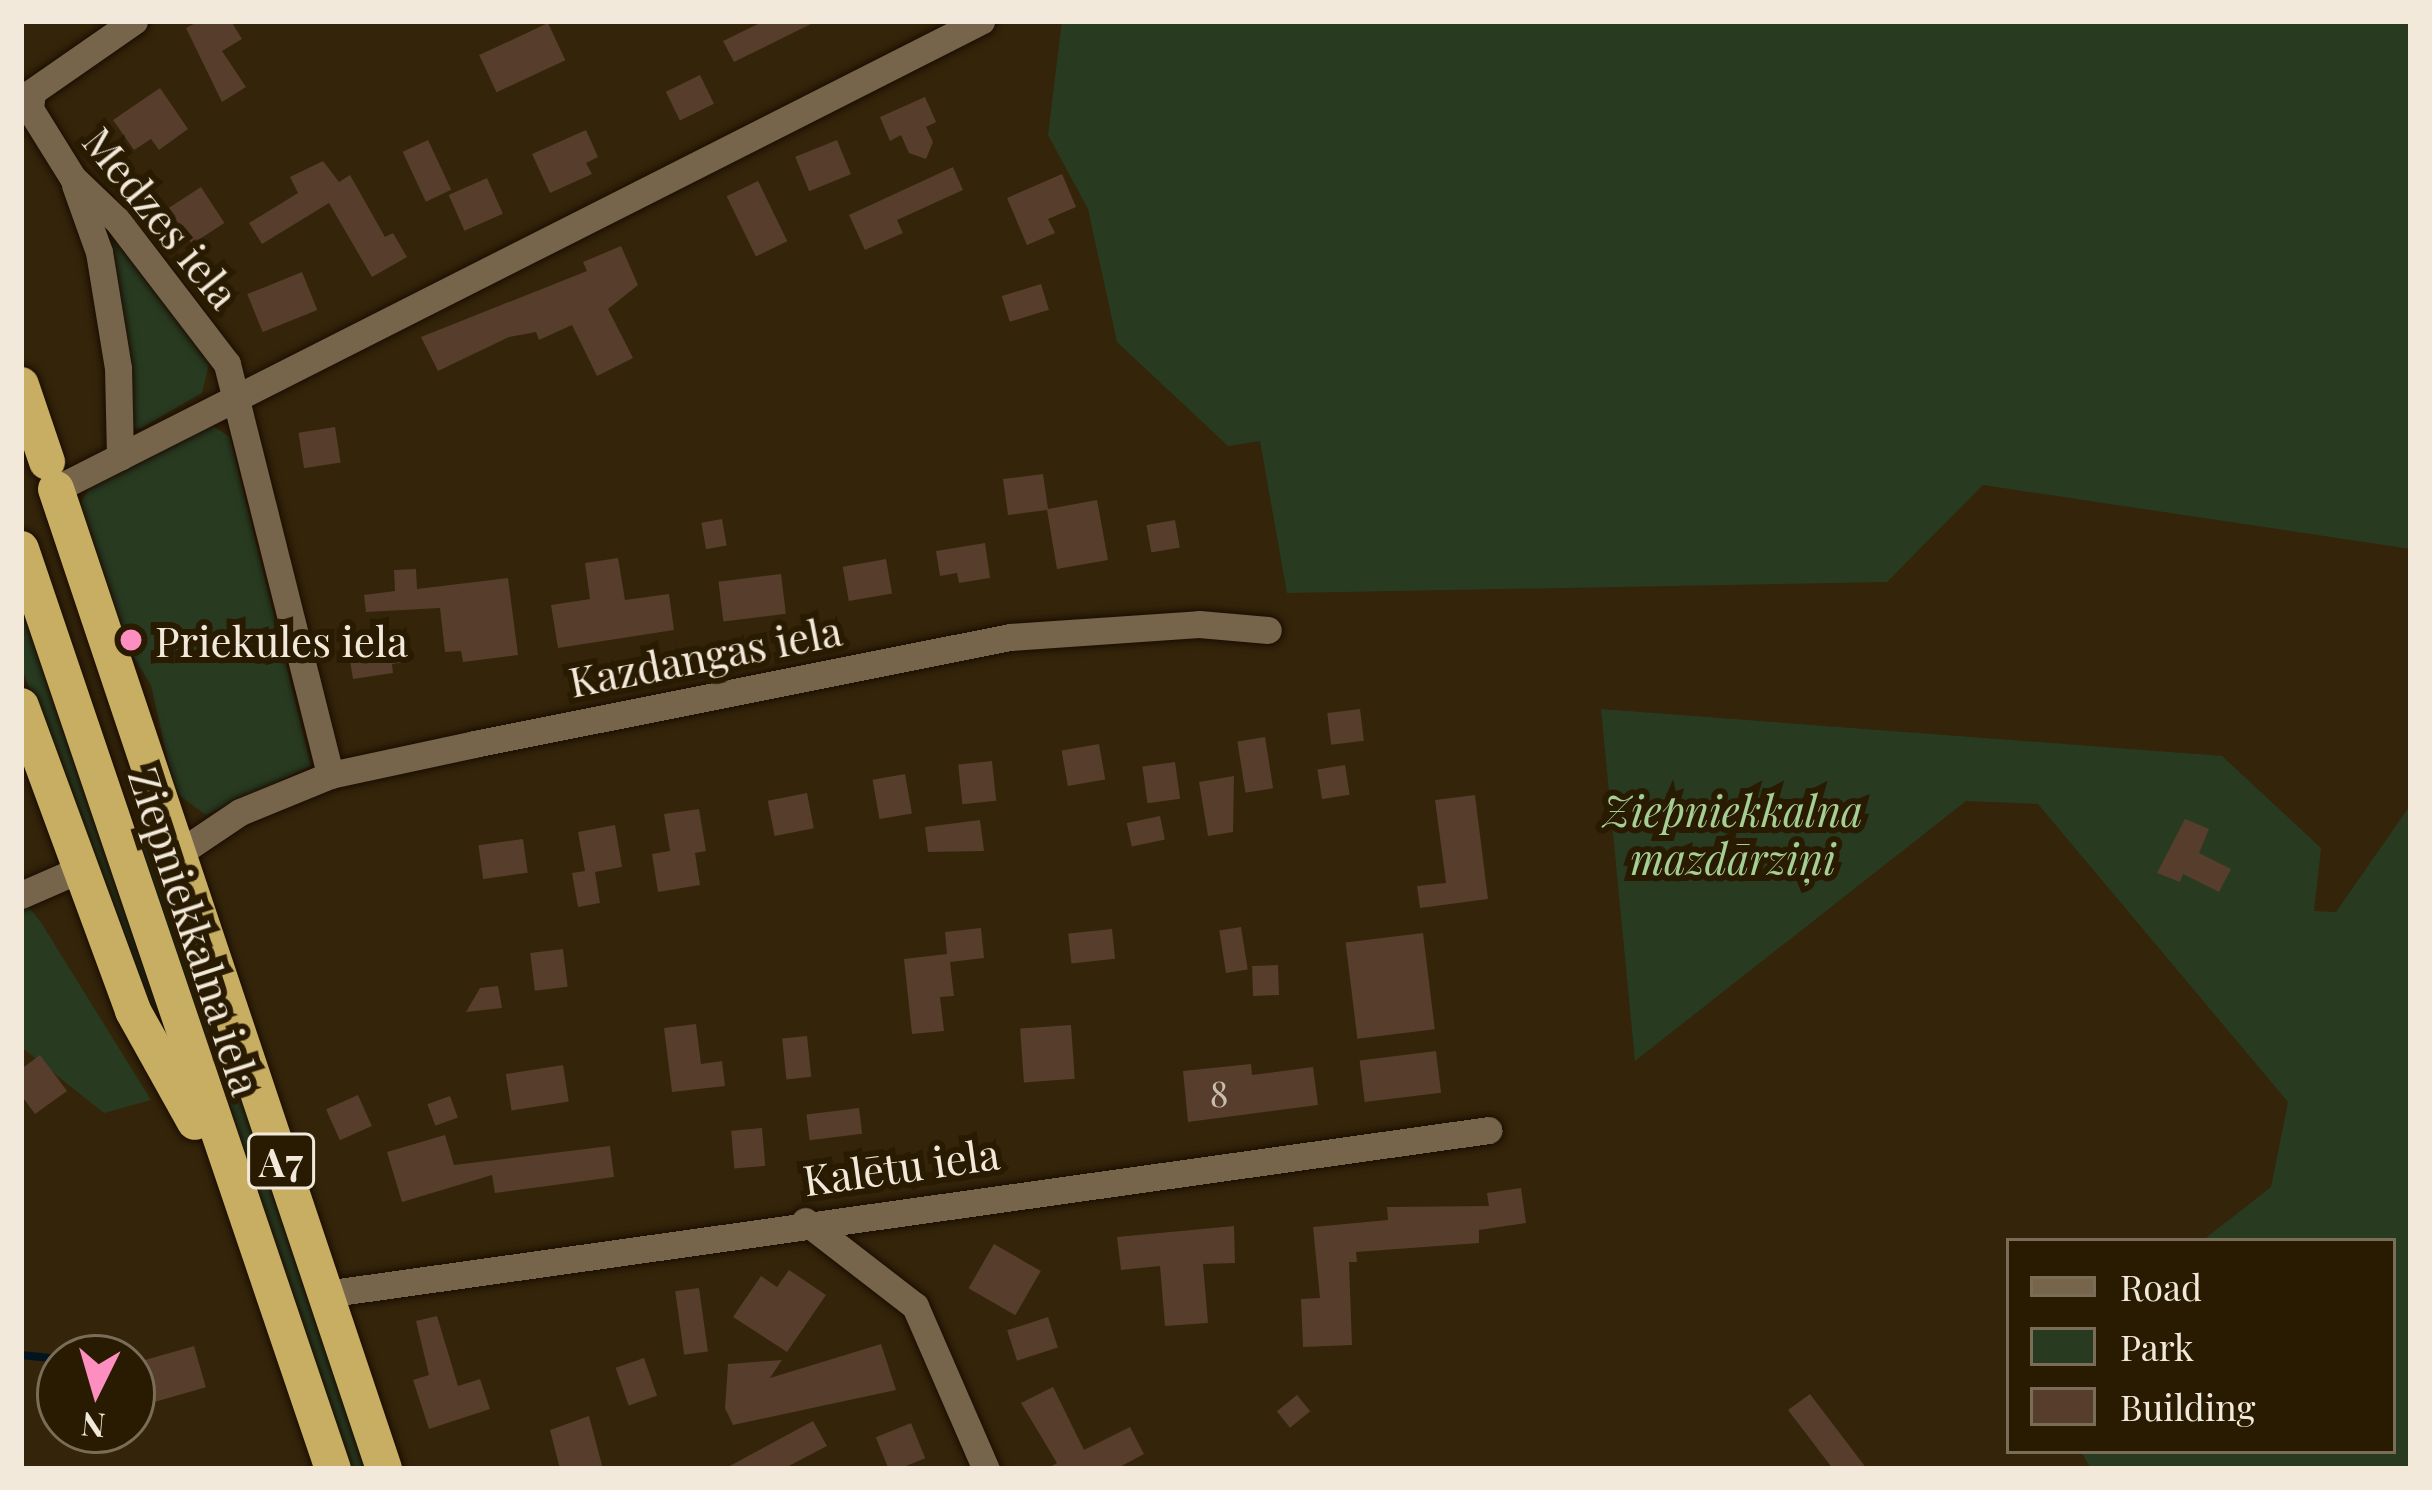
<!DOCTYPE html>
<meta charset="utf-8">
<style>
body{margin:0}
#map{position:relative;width:2432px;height:1490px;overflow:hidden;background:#33240a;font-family:"Playfair Display",serif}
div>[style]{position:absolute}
.green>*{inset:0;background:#283b21}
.stream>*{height:8px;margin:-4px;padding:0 4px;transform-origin:4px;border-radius:4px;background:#00151d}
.building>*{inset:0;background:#573d2c;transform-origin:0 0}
.roads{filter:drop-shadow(0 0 3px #1a0d00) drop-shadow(0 0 3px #1a0d00)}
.street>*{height:27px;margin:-13.5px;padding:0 13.5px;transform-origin:13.5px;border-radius:13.5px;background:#76654a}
.highway>*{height:36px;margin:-18px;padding:0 18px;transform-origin:18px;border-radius:18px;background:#c8ae63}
.dots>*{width:33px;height:33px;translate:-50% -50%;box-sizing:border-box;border:6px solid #291b02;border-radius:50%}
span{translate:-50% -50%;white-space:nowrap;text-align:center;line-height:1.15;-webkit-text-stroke:12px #291b02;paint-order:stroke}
.number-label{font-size:36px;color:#cbbeae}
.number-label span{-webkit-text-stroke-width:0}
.shield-label span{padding:3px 9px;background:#291b02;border:3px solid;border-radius:9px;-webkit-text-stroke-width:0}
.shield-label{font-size:39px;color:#f2e9da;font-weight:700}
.street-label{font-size:42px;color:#f2e9da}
.poi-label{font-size:42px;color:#f2e9da}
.left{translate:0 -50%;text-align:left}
.park-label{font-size:42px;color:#a6cf95;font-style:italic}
.frame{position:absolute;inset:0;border:24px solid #f2e9da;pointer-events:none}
.legend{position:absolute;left:2006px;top:1238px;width:390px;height:216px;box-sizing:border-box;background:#291b02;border:3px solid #796d58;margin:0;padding:15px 21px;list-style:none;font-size:36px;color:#f2e9da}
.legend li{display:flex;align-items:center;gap:24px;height:60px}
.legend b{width:60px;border:3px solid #796d58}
.north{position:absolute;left:36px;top:1334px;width:120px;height:120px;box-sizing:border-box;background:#291b02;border:3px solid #796d58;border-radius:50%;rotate:185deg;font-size:33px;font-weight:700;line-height:48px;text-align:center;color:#f2e9da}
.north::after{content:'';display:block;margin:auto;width:42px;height:54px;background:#fd8ec0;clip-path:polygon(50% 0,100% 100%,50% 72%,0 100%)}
</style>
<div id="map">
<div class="green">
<i style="clip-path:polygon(1062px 21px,2411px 21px,2411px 549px,1983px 485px,1887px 582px,1287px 593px,1260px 441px,1228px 446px,1117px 342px,1088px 209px,1048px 135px)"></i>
<i style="clip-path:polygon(100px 218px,210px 360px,202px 393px,141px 428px,129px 429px)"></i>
<i style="clip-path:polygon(207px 422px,230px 437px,311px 766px,206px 815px,175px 792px,151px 685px,126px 645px,80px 504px,92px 484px)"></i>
<i style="clip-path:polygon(21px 596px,169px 1034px,161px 1037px,21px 666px)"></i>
<i style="clip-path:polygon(1601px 709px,2222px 756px,2321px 848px,2314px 911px,2336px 912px,2411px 804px,2411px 1469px,2091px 1469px,2081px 1451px,2393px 1451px,2393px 1241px,2202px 1241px,2271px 1187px,2288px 1102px,2038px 804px,1966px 801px,1635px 1061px)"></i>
<i style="clip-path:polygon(134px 827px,161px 856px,367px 1469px,347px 1469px)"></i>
<i style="clip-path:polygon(21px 897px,42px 924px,151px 1100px,104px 1113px,21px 1047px)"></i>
</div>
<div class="stream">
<i style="left:21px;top:1355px;width:27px;rotate:6deg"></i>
</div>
<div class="building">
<i style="clip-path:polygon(199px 21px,231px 21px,242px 39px,222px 51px,246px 87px,222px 102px,186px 28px)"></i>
<i style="clip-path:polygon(764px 21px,817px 21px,734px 62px,723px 41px)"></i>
<i style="left:548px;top:23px;width:41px;height:76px;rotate:65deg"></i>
<i style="left:700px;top:75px;width:32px;height:38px;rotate:64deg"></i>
<i style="clip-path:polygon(160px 88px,188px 129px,159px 150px,151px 139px,134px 150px,113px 120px)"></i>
<i style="clip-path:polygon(925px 97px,936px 122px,926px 127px,933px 142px,926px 159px,909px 153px,901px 135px,890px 141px,880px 117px)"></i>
<i style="clip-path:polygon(586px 130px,598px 157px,586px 163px,592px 174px,550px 193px,532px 154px)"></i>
<i style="left:428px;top:140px;width:55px;height:28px;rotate:65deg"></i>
<i style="left:837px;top:140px;width:37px;height:45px;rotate:68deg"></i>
<i style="clip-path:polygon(323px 161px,339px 182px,350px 175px,385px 237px,393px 233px,407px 257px,372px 277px,329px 203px,262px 244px,249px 223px,298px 193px,290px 177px)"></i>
<i style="clip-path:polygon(953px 167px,963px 190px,897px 220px,903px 233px,865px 250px,849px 215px)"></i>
<i style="clip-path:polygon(1062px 174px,1076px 207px,1048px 219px,1055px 233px,1027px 245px,1007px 198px)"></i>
<i style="left:487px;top:178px;width:39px;height:42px;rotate:66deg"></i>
<i style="left:758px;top:181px;width:67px;height:35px;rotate:64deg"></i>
<i style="left:201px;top:187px;width:43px;height:39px;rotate:57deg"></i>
<i style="clip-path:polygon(621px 246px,638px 285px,608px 309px,633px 358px,597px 376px,572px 325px,539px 340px,536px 332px,509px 337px,438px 371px,421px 337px,587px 271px,583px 262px)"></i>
<i style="left:302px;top:272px;width:41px;height:59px;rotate:68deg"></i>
<i style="left:1041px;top:284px;width:27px;height:41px;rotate:73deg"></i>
<i style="left:335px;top:427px;width:36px;height:37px;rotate:81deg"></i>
<i style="clip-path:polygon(1043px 474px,1048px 509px,1097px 500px,1108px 560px,1057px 569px,1047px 510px,1008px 515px,1003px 479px)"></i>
<i style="left:722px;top:519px;width:27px;height:21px;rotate:80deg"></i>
<i style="left:1175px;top:520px;width:28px;height:29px;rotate:80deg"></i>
<i style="clip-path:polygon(985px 543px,990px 578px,959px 583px,957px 573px,940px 576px,936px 551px)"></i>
<i style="clip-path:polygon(618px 558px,625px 600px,669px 594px,674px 630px,558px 648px,551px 605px,590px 599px,585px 563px)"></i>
<i style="left:886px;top:559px;width:35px;height:44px;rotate:80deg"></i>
<i style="clip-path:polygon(416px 569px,417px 589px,508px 578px,518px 655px,463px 662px,461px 651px,445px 652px,440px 608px,366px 612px,364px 595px,395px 591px,394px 570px)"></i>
<i style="left:781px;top:574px;width:40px;height:63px;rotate:83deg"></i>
<i style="clip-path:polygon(401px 635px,405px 662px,392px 664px,393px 673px,353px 679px,347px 643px)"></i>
<i style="left:1360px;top:709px;width:32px;height:33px;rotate:83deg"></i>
<i style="left:1265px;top:737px;width:52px;height:28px;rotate:81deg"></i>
<i style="left:1099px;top:744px;width:36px;height:38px;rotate:80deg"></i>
<i style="left:992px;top:761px;width:40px;height:34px;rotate:84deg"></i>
<i style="left:1175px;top:762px;width:37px;height:33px;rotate:82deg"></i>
<i style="left:1345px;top:765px;width:30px;height:28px;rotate:81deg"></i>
<i style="left:905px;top:774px;width:40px;height:33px;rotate:80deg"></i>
<i style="clip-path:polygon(1234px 776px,1233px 832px,1208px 836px,1199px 782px)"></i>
<i style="left:807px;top:793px;width:36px;height:40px;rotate:79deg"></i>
<i style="clip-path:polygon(1475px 795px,1488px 899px,1420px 908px,1417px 886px,1446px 883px,1435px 800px)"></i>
<i style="clip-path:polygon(699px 809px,706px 851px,695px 853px,700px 885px,658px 892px,652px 854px,670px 851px,664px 814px)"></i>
<i style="left:1160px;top:816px;width:24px;height:34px;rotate:78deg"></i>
<i style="clip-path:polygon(2185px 819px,2209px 829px,2199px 853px,2231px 869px,2219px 892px,2183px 874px,2180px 882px,2157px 873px)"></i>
<i style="clip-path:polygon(980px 820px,984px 851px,928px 852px,925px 827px)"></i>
<i style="clip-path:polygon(615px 825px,622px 867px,595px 872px,600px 903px,578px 907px,572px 873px,585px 871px,578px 832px)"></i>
<i style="left:523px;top:839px;width:34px;height:45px;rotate:82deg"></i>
<i style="left:1241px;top:927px;width:43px;height:22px;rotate:81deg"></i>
<i style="clip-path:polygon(981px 928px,984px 958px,950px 962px,954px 996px,940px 997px,944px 1031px,912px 1034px,904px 959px,947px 954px,945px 932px)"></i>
<i style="left:1112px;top:929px;width:30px;height:44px;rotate:84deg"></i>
<i style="left:1423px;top:933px;width:97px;height:78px;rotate:83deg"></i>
<i style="left:563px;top:949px;width:38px;height:33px;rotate:83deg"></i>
<i style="left:1278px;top:965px;width:30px;height:26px;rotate:88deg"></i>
<i style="clip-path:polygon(498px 986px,502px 1008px,466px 1012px,480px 988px)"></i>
<i style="clip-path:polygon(696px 1024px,701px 1064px,722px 1061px,725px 1086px,672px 1092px,664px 1028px)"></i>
<i style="left:1071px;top:1025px;width:54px;height:51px;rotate:86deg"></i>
<i style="left:807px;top:1036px;width:41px;height:25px;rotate:84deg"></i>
<i style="left:1436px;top:1051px;width:42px;height:77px;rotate:83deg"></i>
<i style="clip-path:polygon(40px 1055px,67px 1091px,35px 1114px,21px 1095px,21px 1069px)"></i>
<i style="clip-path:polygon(1251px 1064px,1252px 1075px,1313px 1067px,1318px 1105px,1188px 1122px,1183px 1071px)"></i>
<i style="left:563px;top:1065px;width:37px;height:58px;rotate:81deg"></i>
<i style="left:358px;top:1095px;width:34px;height:35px;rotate:66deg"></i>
<i style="left:450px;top:1096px;width:23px;height:24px;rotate:70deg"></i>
<i style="left:859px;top:1108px;width:26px;height:53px;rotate:83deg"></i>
<i style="left:762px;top:1128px;width:38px;height:31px;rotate:85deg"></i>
<i style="clip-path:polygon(445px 1135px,454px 1165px,610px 1146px,614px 1177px,495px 1193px,492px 1175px,402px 1202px,387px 1152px)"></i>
<i style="clip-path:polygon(1521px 1188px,1526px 1223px,1479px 1230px,1479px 1243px,1356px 1252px,1357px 1262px,1349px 1262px,1352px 1345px,1303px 1347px,1301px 1299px,1320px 1298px,1313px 1227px,1388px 1220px,1387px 1207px,1489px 1206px,1487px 1193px)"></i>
<i style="clip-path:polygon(1234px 1226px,1235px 1263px,1203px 1264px,1208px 1323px,1165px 1326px,1160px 1266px,1121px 1270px,1117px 1237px)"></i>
<i style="left:994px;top:1244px;width:54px;height:51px;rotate:30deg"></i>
<i style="clip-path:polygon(789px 1270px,826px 1295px,787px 1352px,733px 1317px,761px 1276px,777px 1287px)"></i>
<i style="left:699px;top:1288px;width:64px;height:24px;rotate:82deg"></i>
<i style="clip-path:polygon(437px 1316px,458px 1386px,480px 1379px,490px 1409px,429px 1429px,413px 1380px,429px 1375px,416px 1321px)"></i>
<i style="left:1048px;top:1317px;width:32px;height:43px;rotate:72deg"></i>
<i style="clip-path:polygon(881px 1344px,896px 1390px,733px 1425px,725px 1408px,728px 1364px,782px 1360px,770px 1378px)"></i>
<i style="left:194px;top:1346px;width:43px;height:59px;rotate:74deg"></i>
<i style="left:644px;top:1358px;width:40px;height:30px;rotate:71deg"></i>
<i style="clip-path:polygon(1053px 1387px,1084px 1450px,1130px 1427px,1144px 1454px,1116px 1469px,1046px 1469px,1057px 1463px,1021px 1403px)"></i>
<i style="clip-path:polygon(1810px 1394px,1867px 1469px,1833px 1469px,1788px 1410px)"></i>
<i style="left:1297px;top:1395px;width:21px;height:26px;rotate:51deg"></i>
<i style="clip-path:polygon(589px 1416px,603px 1469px,560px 1469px,550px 1430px)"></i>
<i style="clip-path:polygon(813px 1421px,827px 1446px,783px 1469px,724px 1469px)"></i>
<i style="left:911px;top:1423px;width:38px;height:38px;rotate:68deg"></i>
</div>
<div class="roads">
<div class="street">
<i style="left:134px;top:21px;width:124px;rotate:145.2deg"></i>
<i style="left:32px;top:92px;width:17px;rotate:97deg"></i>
<i style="left:30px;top:109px;width:81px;rotate:58.1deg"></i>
<i style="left:73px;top:178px;width:61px;rotate:43.7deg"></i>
<i style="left:117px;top:220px;width:181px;rotate:52.6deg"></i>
<i style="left:227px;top:364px;width:424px;rotate:75.9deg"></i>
<i style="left:75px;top:185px;width:71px;rotate:70.3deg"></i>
<i style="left:99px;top:252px;width:118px;rotate:80.7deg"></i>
<i style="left:118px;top:368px;width:89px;rotate:88.7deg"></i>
<i style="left:56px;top:489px;width:1037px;rotate:-26.84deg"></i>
<i style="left:179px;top:853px;width:73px;rotate:-33.9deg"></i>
<i style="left:240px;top:812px;width:97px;rotate:-22.3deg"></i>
<i style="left:330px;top:775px;width:147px;rotate:-12.1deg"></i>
<i style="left:474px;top:744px;width:547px;rotate:-11.29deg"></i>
<i style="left:1010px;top:637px;width:189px;rotate:-3.9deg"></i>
<i style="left:1199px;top:624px;width:69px;rotate:5deg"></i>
<i style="left:21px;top:895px;width:60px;rotate:-23.6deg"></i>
<i style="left:805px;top:1221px;width:139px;rotate:37.7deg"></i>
<i style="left:915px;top:1306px;width:178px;rotate:66.5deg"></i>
<i style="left:325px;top:1294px;width:1175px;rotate:-8.02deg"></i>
</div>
<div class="highway">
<i style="left:21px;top:385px;width:81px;rotate:71.3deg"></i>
<i style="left:56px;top:489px;width:1033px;rotate:71.49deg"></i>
<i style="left:21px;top:549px;width:971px;rotate:71.27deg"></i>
<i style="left:21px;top:706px;width:325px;rotate:69.8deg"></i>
<i style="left:133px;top:1011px;width:127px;rotate:60.8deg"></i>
</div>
</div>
<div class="dots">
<i style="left:131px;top:640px;background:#fd8ec0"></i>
</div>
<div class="number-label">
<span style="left:1219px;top:1093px">8</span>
</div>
<div class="shield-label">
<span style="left:281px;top:1161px">A7</span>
</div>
<div class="street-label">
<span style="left:162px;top:217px;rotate:51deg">Medzes iela</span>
<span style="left:705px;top:655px;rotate:-11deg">Kazdangas iela</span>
<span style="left:196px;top:931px;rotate:72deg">Ziepniekkalna iela</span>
<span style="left:901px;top:1166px;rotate:-8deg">Kalētu iela</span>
</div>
<div class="poi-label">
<span class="left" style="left:155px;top:640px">Priekules iela</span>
</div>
<div class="park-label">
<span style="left:1733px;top:834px">Ziepniekkalna<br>mazdārziņi</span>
</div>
<div class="frame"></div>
<ul class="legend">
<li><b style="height:15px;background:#76654a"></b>Road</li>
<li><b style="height:33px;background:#283b21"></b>Park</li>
<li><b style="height:33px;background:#573d2c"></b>Building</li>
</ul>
<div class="north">N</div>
</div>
